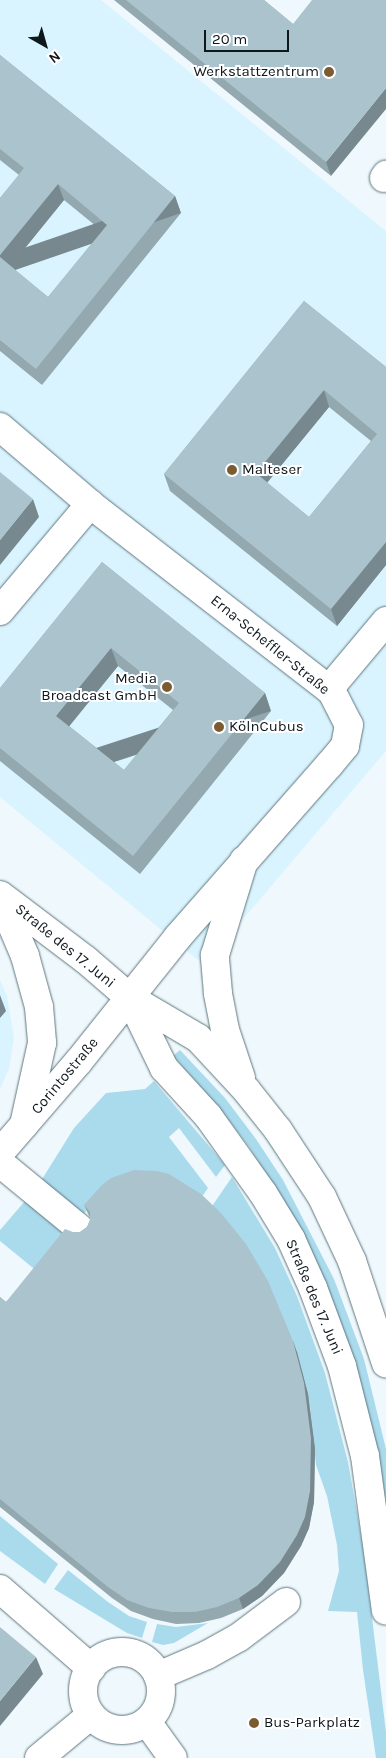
<!DOCTYPE html>
<meta charset="utf-8">
<style>
body{margin:0}
#map{position:relative;width:386px;height:1758px;overflow:hidden;background:#eff9fd;font-family:Karla,sans-serif}
div>[style]{position:absolute}
.built>*{inset:0;background:#d9f4fe}
.green>*{inset:0;background:#aadbed}
.roads{filter:drop-shadow(0 0 1px #5f757e) drop-shadow(0 0 1px #5f757e)}
.minor>*{height:28px;margin:-14px;padding:0 14px;transform-origin:14px;border-radius:14px;background:#fff}
.minor>.ring{margin:-14px;padding:0;box-sizing:content-box;background:none;border:28px solid #fff;border-radius:50%}
.major>*{height:28px;margin:-14px;padding:0 14px;transform-origin:14px;border-radius:14px;background:#fff}
.wall>*{inset:0;background:#93a8af}
.shaded-wall>*{inset:0;background:#78888f;transform-origin:0 0}
.building>*{inset:0;background:#abc3cc}
.dots>*{width:14px;height:14px;translate:-50% -50%;box-sizing:border-box;border:2px solid #fff;border-radius:50%}
span{translate:-50% -50%;white-space:nowrap;text-align:center;line-height:1.15;-webkit-text-stroke:4px #fff;paint-order:stroke}
.poi-label{font-size:15px;color:#0e171b}
.right{translate:-100% -50%;text-align:right}
.left{translate:0 -50%;text-align:left}
.street-label{font-size:15px;color:#0e171b}
.north{position:absolute;left:20px;top:20px;width:50px;height:50px;-webkit-text-stroke:4px #fff;paint-order:stroke;rotate:142deg;font-size:14px;font-weight:700;line-height:20px;text-align:center;color:#0e171b}
.north::after{content:'';display:block;margin:auto;width:18px;height:22px;background:#0e171b;clip-path:polygon(50% 0,100% 100%,50% 72%,0 100%)}
.scale{position:absolute;left:204px;top:30px;width:85px;height:22px;box-sizing:border-box;border:2px solid #0e171b;border-top:0;padding-left:6px;font-size:15px;line-height:18px;white-space:nowrap;color:#0e171b;-webkit-text-stroke:4px #fff;paint-order:stroke}
</style>
<div id="map">
<div class="built">
<i style="clip-path:polygon(0 0,101px 0,386px 231px,386px 751px,204px 965px,0 797px)"></i>
<i style="clip-path:polygon(0 980px,7px 996px,14px 1038px,9px 1069px,0 1089px)"></i>
</div>
<div class="green">
<i style="clip-path:polygon(180px 1050px,225px 1098px,256px 1139px,283px 1180px,334px 1279px,364px 1359px,386px 1449px,386px 1513px,274px 1186px,249px 1147px,218px 1106px,173px 1056px)"></i>
<i style="clip-path:polygon(154px 1081px,225px 1165px,216px 1177px,179px 1128px,169px 1137px,208px 1188px,199px 1201px,87px 1210px,80px 1218px,39px 1184px,74px 1128px,106px 1093px,145px 1089px)"></i>
<i style="clip-path:polygon(232px 1177px,275px 1248px,297px 1296px,325px 1373px,348px 1462px,364px 1552px,386px 1732px,386px 1758px,376px 1758px,363px 1670px,357px 1612px,328px 1611px,339px 1571px,337px 1545px,327px 1496px,316px 1465px,310px 1407px,297px 1353px,272px 1292px,210px 1209px)"></i>
<i style="clip-path:polygon(25px 1201px,68px 1236px,38px 1272px,0 1241px,0 1230px)"></i>
<i style="clip-path:polygon(0 1516px,58px 1564px,45px 1584px,0 1551px)"></i>
<i style="clip-path:polygon(68px 1570px,108px 1602px,129px 1616px,147px 1622px,142px 1638px,127px 1633px,54px 1589px)"></i>
<i style="clip-path:polygon(208px 1623px,174px 1643px,163px 1645px,152px 1642px,157px 1624px,176px 1627px)"></i>
</div>
<div class="roads">
<div class="minor">
<i style="left:384px;top:178px;width:4px;rotate:-56deg"></i>
<i style="left:0;top:427px;width:118px;rotate:40.5deg"></i>
<i style="left:90px;top:504px;width:306px;rotate:37.8deg"></i>
<i style="left:332px;top:692px;width:37px;rotate:63deg"></i>
<i style="left:349px;top:725px;width:21px;rotate:101deg"></i>
<i style="left:345px;top:746px;width:25px;rotate:130deg"></i>
<i style="left:329px;top:765px;width:229px;rotate:131.3deg"></i>
<i style="left:178px;top:937px;width:159px;rotate:128.6deg"></i>
<i style="left:79px;top:1061px;width:121px;rotate:130.7deg"></i>
<i style="left:0;top:611px;width:140px;rotate:-49.9deg"></i>
<i style="left:329px;top:689px;width:89px;rotate:-50deg"></i>
<i style="left:0;top:1163px;width:102px;rotate:39.4deg"></i>
<i style="left:0;top:1589px;width:121px;rotate:41deg"></i>
<i class="ring" style="left:83px;top:1652px;width:50px;height:50px"></i>
<i style="left:158px;top:1676px;width:53px;rotate:-23.2deg"></i>
<i style="left:207px;top:1655px;width:35px;rotate:-29deg"></i>
<i style="left:238px;top:1638px;width:60px;rotate:-36.9deg"></i>
<i style="left:147px;top:1722px;width:44px;rotate:54.2deg"></i>
<i style="left:39px;top:1758px;width:67px;rotate:-39.6deg"></i>
</div>
<div class="major">
<i style="left:0;top:895px;width:108px;rotate:37.1deg"></i>
<i style="left:86px;top:960px;width:58px;rotate:40.8deg"></i>
<i style="left:130px;top:998px;width:79px;rotate:30.5deg"></i>
<i style="left:198px;top:1038px;width:72px;rotate:47.2deg"></i>
<i style="left:247px;top:1091px;width:50px;rotate:51.5deg"></i>
<i style="left:278px;top:1130px;width:80px;rotate:56.7deg"></i>
<i style="left:322px;top:1197px;width:71px;rotate:64.9deg"></i>
<i style="left:352px;top:1261px;width:108px;rotate:71.6deg"></i>
<i style="left:0;top:897px;width:64px;rotate:67deg"></i>
<i style="left:25px;top:956px;width:53px;rotate:74.6deg"></i>
<i style="left:39px;top:1007px;width:36px;rotate:85deg"></i>
<i style="left:42px;top:1043px;width:84px;rotate:102.4deg"></i>
<i style="left:130px;top:998px;width:78px;rotate:64.1deg"></i>
<i style="left:164px;top:1068px;width:65px;rotate:47.5deg"></i>
<i style="left:208px;top:1116px;width:95px;rotate:54.5deg"></i>
<i style="left:263px;top:1193px;width:54px;rotate:58.7deg"></i>
<i style="left:291px;top:1239px;width:54px;rotate:65.8deg"></i>
<i style="left:313px;top:1288px;width:83px;rotate:69.6deg"></i>
<i style="left:342px;top:1366px;width:93px;rotate:75.7deg"></i>
<i style="left:365px;top:1456px;width:156px;rotate:82.3deg"></i>
<i style="left:241px;top:1078px;width:51px;rotate:-108.4deg"></i>
<i style="left:225px;top:1030px;width:38px;rotate:-101deg"></i>
<i style="left:218px;top:993px;width:38px;rotate:-95deg"></i>
<i style="left:215px;top:955px;width:99px;rotate:-73deg"></i>
</div>
</div>
<div class="wall">
<i style="clip-path:polygon(114px 0,264px 0,293px 24px,331px 176px)"></i>
<i style="clip-path:polygon(evenodd,0 55px,175px 196px,181px 213px,42px 385px,0 351px,0 198px,19px 175px,0 160px,0 55px,64px 200px,102px 231px,48px 297px,10px 266px,64px 200px)"></i>
<i style="clip-path:polygon(evenodd,304px 301px,386px 367px,386px 565px,337px 626px,170px 491px,164px 474px,304px 301px,329px 407px,371px 441px,309px 517px,267px 483px,329px 407px)"></i>
<i style="clip-path:polygon(evenodd,102px 562px,265px 693px,271px 711px,140px 874px,0 761px,0 688px,102px 562px,118px 666px,173px 710px,124px 770px,69px 726px,118px 666px)"></i>
<i style="clip-path:polygon(84px 1205px,297px 1352px,308px 1394px,315px 1449px,314px 1502px,309px 1528px,301px 1546px,284px 1573px,262px 1596px,243px 1609px,221px 1618px,199px 1623px,176px 1624px,153px 1619px,131px 1611px,112px 1598px,0 1507px,0 1297px,6px 1302px,73px 1232px,80px 1232px,87px 1227px,90px 1220px,90px 1218px)"></i>
</div>
<div class="shaded-wall">
<i style="clip-path:polygon(386px 88px,386px 109px,331px 176px,326px 162px)"></i>
<i style="clip-path:polygon(58px 184px,64px 200px,5px 273px,0 259px,0 255px)"></i>
<i style="left:175px;top:196px;width:18px;height:222px;rotate:71deg"></i>
<i style="clip-path:polygon(324px 390px,329px 407px,261px 490px,256px 473px)"></i>
<i style="clip-path:polygon(33px 499px,39px 517px,0 565px,0 540px)"></i>
<i style="clip-path:polygon(386px 542px,386px 565px,337px 626px,331px 609px)"></i>
<i style="clip-path:polygon(111px 648px,118px 666px,63px 734px,56px 716px)"></i>
<i style="left:265px;top:693px;width:19px;height:210px;rotate:72deg"></i>
<i style="clip-path:polygon(0 995px,6px 1011px,0 1018px)"></i>
<i style="clip-path:polygon(293px 1341px,297px 1352px,308px 1394px,315px 1449px,314px 1502px,309px 1528px,301px 1546px,284px 1573px,262px 1596px,243px 1609px,239px 1598px)"></i>
<i style="clip-path:polygon(36px 1657px,43px 1674px,0 1726px,0 1701px)"></i>
</div>
<div class="building">
<i style="clip-path:polygon(126px 0,264px 0,293px 24px,312px 0,386px 0,386px 88px,326px 162px)"></i>
<i style="clip-path:polygon(0 55px,175px 196px,36px 369px,0 340px,0 257px,48px 297px,107px 225px,58px 184px,0 255px,0 198px,24px 168px,0 149px)"></i>
<i style="clip-path:polygon(evenodd,304px 301px,386px 367px,386px 542px,331px 609px,164px 474px,304px 301px,324px 390px,377px 434px,309px 517px,256px 473px,324px 390px)"></i>
<i style="clip-path:polygon(0 472px,33px 499px,0 540px)"></i>
<i style="clip-path:polygon(evenodd,102px 562px,265px 693px,133px 856px,0 748px,0 688px,102px 562px,111px 648px,179px 703px,124px 770px,56px 716px,111px 648px)"></i>
<i style="clip-path:polygon(134px 1170px,157px 1171px,169px 1174px,201px 1194px,221px 1213px,246px 1244px,268px 1281px,293px 1341px,304px 1383px,311px 1438px,310px 1491px,305px 1517px,297px 1535px,280px 1562px,258px 1585px,239px 1598px,217px 1607px,195px 1612px,172px 1612px,149px 1608px,127px 1600px,108px 1587px,0 1499px,0 1297px,6px 1302px,65px 1229px,73px 1232px,80px 1232px,87px 1227px,90px 1220px,90px 1212px,84px 1205px,102px 1185px,111px 1178px)"></i>
<i style="clip-path:polygon(0 1627px,36px 1657px,0 1701px)"></i>
</div>
<div class="dots">
<i style="left:329px;top:72px;background:#7b5b31"></i>
<i style="left:232px;top:470px;background:#7b5b31"></i>
<i style="left:167px;top:687px;background:#7b5b31"></i>
<i style="left:219px;top:727px;background:#7b5b31"></i>
<i style="left:254px;top:1723px;background:#7b5b31"></i>
</div>
<div class="poi-label">
<span class="right" style="left:319px;top:72px">Werkstattzentrum</span>
<span class="left" style="left:242px;top:470px">Malteser</span>
<span class="right" style="left:157px;top:687px">Media<br>Broadcast GmbH</span>
<span class="left" style="left:229px;top:727px">KölnCubus</span>
<span class="left" style="left:264px;top:1723px">Bus-Parkplatz</span>
</div>
<div class="street-label">
<span style="left:270px;top:645px;rotate:39deg">Erna-Scheffler-Straße</span>
<span style="left:65px;top:946px;rotate:39deg">Straße des 17. Juni</span>
<span style="left:65px;top:1076px;rotate:-50deg">Corintostraße</span>
<span style="left:314px;top:1297px;rotate:67deg">Straße des 17. Juni</span>
</div>
<div class="north">N</div>
<div class="scale">20 m</div>
</div>
